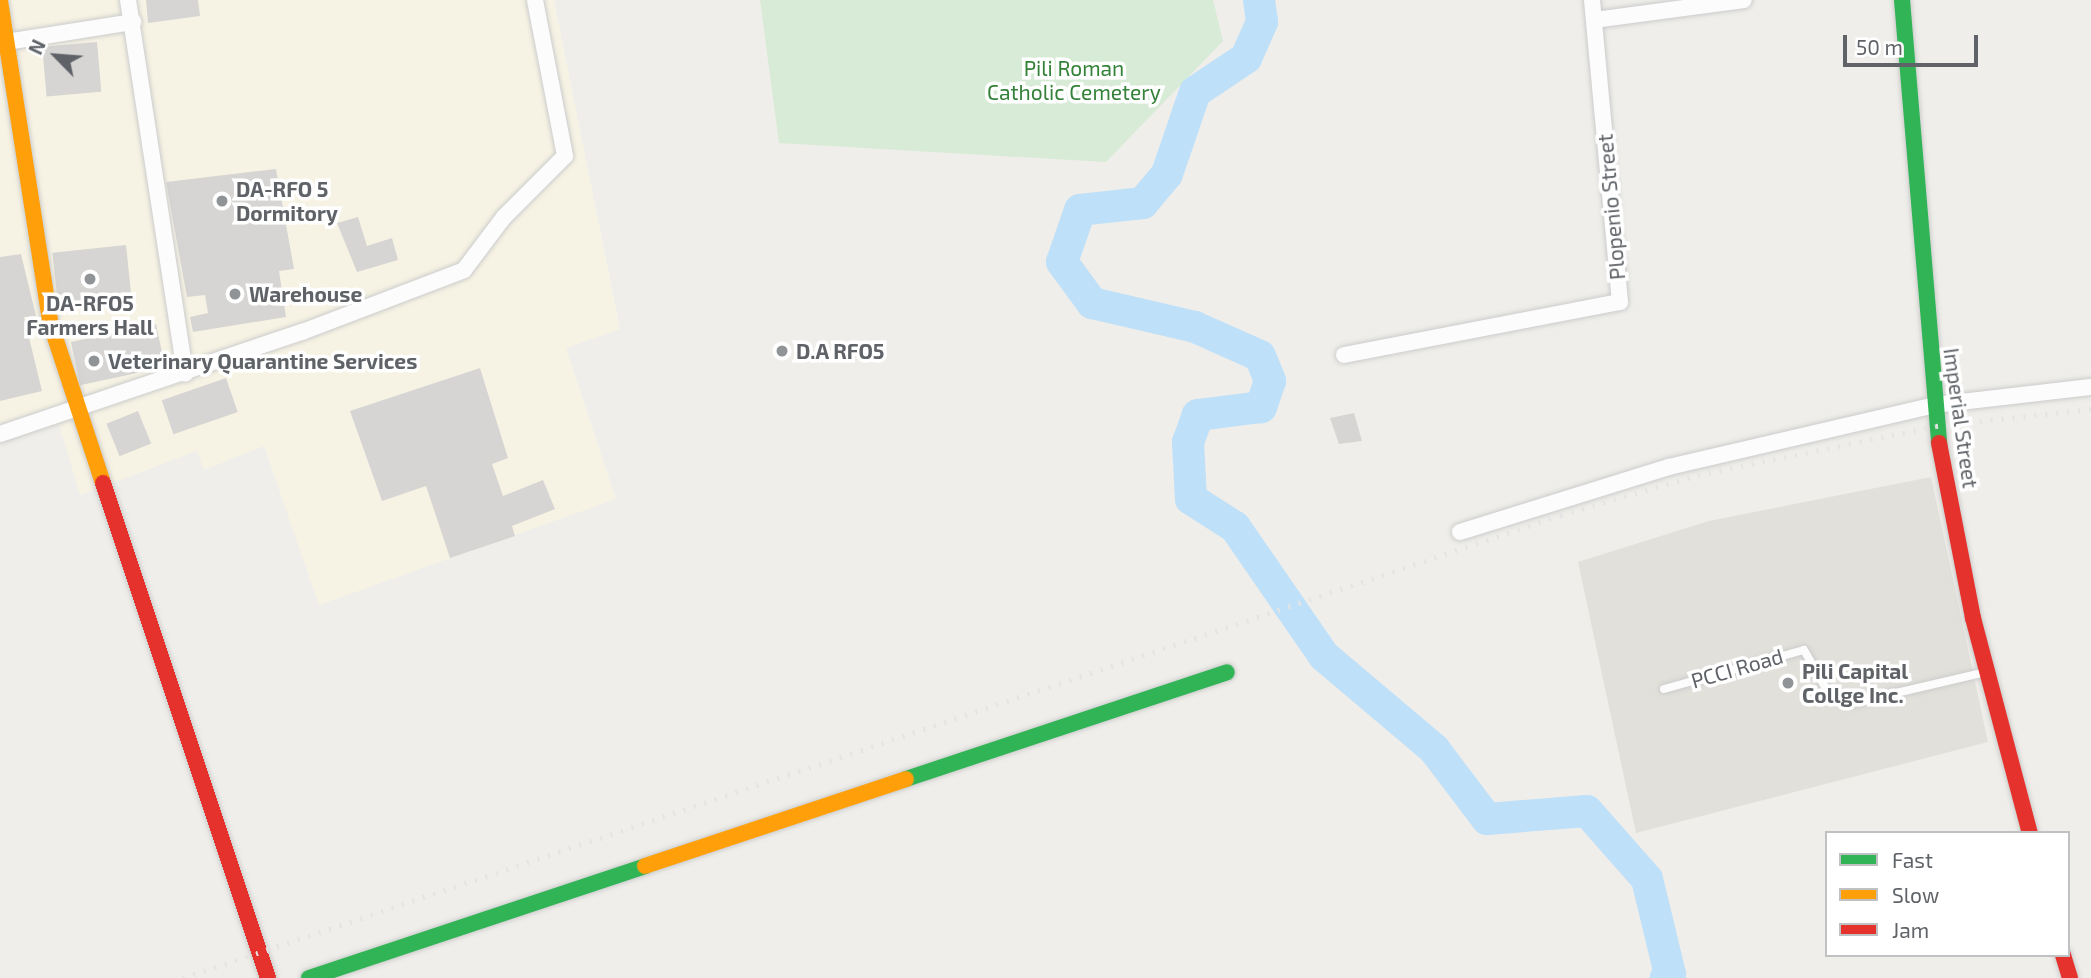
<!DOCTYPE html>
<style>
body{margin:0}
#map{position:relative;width:2091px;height:978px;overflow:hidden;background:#efeeea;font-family:"Exo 2",sans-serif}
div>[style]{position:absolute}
.commercial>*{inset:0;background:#f7f3e4}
.education>*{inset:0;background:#e2e0da}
.green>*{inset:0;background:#d8ebd6}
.river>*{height:32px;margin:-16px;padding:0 16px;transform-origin:16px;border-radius:16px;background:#bfe0f9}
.building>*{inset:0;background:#d6d5d3;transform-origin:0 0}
.roads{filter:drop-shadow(0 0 2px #cbcccc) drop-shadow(0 0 2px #cbcccc)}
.lane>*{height:8px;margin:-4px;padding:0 4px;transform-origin:4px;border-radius:4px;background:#fdfcfc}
.street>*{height:16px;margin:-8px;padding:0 8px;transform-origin:8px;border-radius:8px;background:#fdfcfc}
.fast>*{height:16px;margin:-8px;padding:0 8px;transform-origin:8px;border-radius:8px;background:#30b455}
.slow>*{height:16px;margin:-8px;padding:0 8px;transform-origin:8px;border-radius:8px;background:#ff9f0a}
.jam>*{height:16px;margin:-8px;padding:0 8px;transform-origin:8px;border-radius:8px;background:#e5322d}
.rail>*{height:5px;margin-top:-2.5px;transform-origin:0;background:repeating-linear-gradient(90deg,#e4e4e4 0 2px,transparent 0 11px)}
.dots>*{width:19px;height:19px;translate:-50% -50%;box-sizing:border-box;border:4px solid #fff;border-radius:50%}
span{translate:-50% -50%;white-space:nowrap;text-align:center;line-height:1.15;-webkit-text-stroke:7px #fff;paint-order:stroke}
.park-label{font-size:21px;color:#348238}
.poi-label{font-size:21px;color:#5f6368;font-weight:700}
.left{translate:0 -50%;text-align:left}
.street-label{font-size:21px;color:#5f6368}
.legend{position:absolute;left:1825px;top:831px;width:245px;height:126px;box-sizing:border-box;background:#fff;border:2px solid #bfc1c3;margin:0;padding:9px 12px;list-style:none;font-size:21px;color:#5f6368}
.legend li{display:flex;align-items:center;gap:14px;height:35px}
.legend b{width:35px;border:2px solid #bfc1c3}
.north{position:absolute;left:21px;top:21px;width:70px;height:70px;-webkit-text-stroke:5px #fff;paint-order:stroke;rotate:295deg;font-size:19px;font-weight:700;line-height:28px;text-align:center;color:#5f6368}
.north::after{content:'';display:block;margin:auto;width:24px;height:32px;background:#5f6368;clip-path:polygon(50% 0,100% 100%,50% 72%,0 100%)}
.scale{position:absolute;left:1843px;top:35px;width:135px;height:32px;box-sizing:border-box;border:4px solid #5f6368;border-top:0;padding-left:9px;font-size:21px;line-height:24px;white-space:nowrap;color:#5f6368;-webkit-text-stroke:5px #fff;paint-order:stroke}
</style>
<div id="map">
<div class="commercial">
<i style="clip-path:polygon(0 0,554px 0,620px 329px,566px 348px,616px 499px,319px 605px,264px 446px,204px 470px,197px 451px,80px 495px,59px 424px,0 443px)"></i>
</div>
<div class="education">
<i style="clip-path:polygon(1931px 477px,1988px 742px,1636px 833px,1578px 562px,1709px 521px)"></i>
</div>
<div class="green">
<i style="clip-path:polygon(760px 0,1213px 0,1223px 41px,1106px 162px,779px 143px)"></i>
</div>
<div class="river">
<i style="left:1259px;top:0;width:22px;rotate:82deg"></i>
<i style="left:1262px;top:22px;width:39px;rotate:114deg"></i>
<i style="left:1246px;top:58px;width:61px;rotate:146.3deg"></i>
<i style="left:1195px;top:92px;width:87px;rotate:108.9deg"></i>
<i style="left:1167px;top:174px;width:38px;rotate:130deg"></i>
<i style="left:1143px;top:203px;width:63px;rotate:173.7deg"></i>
<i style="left:1080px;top:210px;width:55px;rotate:109.1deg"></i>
<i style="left:1062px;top:262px;width:51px;rotate:53.8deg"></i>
<i style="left:1092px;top:303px;width:106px;rotate:13.1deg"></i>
<i style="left:1195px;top:327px;width:71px;rotate:24deg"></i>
<i style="left:1260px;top:356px;width:27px;rotate:68deg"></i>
<i style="left:1270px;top:381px;width:28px;rotate:109deg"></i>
<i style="left:1261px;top:407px;width:64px;rotate:172.8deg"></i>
<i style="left:1198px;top:415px;width:29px;rotate:110deg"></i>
<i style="left:1188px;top:442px;width:57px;rotate:87deg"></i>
<i style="left:1191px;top:499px;width:52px;rotate:32.5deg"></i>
<i style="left:1235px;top:527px;width:157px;rotate:55.4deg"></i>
<i style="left:1324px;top:656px;width:144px;rotate:40.2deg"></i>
<i style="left:1434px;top:749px;width:88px;rotate:52.9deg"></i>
<i style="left:1487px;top:819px;width:100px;rotate:-4.6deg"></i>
<i style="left:1587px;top:811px;width:91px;rotate:48.6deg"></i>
<i style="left:1647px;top:879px;width:98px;rotate:76.4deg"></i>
<i style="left:1670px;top:974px;width:6px;rotate:135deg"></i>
</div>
<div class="building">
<i style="clip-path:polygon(146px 0,198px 0,200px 16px,148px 23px)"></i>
<i style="left:97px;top:42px;width:50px;height:55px;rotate:85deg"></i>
<i style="clip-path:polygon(276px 169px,294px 269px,279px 271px,286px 317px,193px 332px,190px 317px,208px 313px,205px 295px,187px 297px,166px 182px)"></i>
<i style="clip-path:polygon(358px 217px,367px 246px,392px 238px,398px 260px,357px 272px,337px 223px)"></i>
<i style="left:126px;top:245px;width:59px;height:74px;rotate:84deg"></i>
<i style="clip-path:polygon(21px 254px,36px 316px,24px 317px,42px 391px,0 401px,0 257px)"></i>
<i style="left:156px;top:324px;width:44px;height:87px;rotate:78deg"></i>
<i style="clip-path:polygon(480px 368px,508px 458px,492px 464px,503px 496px,543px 480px,555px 509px,512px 526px,515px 536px,450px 558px,426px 486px,382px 501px,350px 411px)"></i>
<i style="left:226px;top:378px;width:36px;height:68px;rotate:71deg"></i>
<i style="left:138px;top:411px;width:35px;height:34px;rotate:68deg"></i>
<i style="clip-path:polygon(1354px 413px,1362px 441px,1339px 444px,1330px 418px)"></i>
</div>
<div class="roads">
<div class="lane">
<i style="left:1664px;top:689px;width:145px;rotate:-15.6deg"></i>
<i style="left:1804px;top:650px;width:51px;rotate:60.4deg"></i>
<i style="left:1829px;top:694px;width:22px;rotate:27deg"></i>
<i style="left:1849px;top:704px;width:140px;rotate:-13.2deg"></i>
</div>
<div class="street">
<i style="left:128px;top:0;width:378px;rotate:81.3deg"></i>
<i style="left:1594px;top:20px;width:151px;rotate:-7.6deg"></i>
<i style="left:0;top:43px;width:135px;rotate:-9deg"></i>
<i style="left:1344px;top:355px;width:281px;rotate:-10.9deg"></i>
<i style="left:1620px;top:302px;width:303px;rotate:-95.3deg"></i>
<i style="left:0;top:434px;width:319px;rotate:-18.7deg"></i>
<i style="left:302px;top:332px;width:173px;rotate:-20.9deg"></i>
<i style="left:464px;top:270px;width:66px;rotate:-53deg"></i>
<i style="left:504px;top:217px;width:86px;rotate:-45deg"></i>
<i style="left:565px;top:156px;width:159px;rotate:-100.9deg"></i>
<i style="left:1460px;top:532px;width:219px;rotate:-17.3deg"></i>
<i style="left:1669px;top:467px;width:273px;rotate:-13.1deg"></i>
<i style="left:1935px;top:405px;width:157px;rotate:-6.6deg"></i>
</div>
<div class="fast">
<i style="left:1902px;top:0;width:445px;rotate:85.2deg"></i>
<i style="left:906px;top:779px;width:338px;rotate:-18.4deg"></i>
<i style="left:309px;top:978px;width:354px;rotate:-18.4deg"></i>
</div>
<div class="slow">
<i style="left:0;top:1px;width:328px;rotate:81.1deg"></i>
<i style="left:51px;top:325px;width:166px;rotate:71.8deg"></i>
<i style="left:645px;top:866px;width:275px;rotate:-18.4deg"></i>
</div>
<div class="jam">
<i style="left:1939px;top:443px;width:178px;rotate:79deg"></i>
<i style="left:1973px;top:618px;width:222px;rotate:75.2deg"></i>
<i style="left:103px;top:483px;width:522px;rotate:71.57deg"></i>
<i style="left:2063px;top:955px;width:24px;rotate:73deg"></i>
</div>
</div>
<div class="rail">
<i style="left:183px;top:978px;width:1454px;rotate:-18.57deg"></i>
<i style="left:1561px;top:515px;width:143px;rotate:-16.3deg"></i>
<i style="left:1698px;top:475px;width:243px;rotate:-11.6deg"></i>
<i style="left:1936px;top:426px;width:156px;rotate:-6.3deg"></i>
</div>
<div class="dots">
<i style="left:222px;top:201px;background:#919496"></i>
<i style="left:90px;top:279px;background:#919496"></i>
<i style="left:235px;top:294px;background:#919496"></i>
<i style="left:782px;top:351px;background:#919496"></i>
<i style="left:94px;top:361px;background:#919496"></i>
<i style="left:1788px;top:683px;background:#919496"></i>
</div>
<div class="park-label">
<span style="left:1074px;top:80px">Pili Roman<br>Catholic Cemetery</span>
</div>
<div class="poi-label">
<span class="left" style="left:236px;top:201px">DA-RFO 5<br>Dormitory</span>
<span class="left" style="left:249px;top:294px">Warehouse</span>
<span style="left:90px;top:315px">DA-RFO5<br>Farmers Hall</span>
<span class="left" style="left:796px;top:351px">D.A RFO5</span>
<span class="left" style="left:108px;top:361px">Veterinary Quarantine Services</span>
<span class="left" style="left:1802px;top:683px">Pili Capital<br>Collge Inc.</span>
</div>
<div class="street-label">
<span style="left:1611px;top:207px;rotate:-95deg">Plopenio Street</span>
<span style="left:1961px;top:418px;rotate:82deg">Imperial Street</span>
<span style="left:1737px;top:668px;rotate:-16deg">PCCI Road</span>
</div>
<ul class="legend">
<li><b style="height:9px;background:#30b455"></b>Fast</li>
<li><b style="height:9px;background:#ff9f0a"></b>Slow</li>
<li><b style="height:9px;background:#e5322d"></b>Jam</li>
</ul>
<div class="north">N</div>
<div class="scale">50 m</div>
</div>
